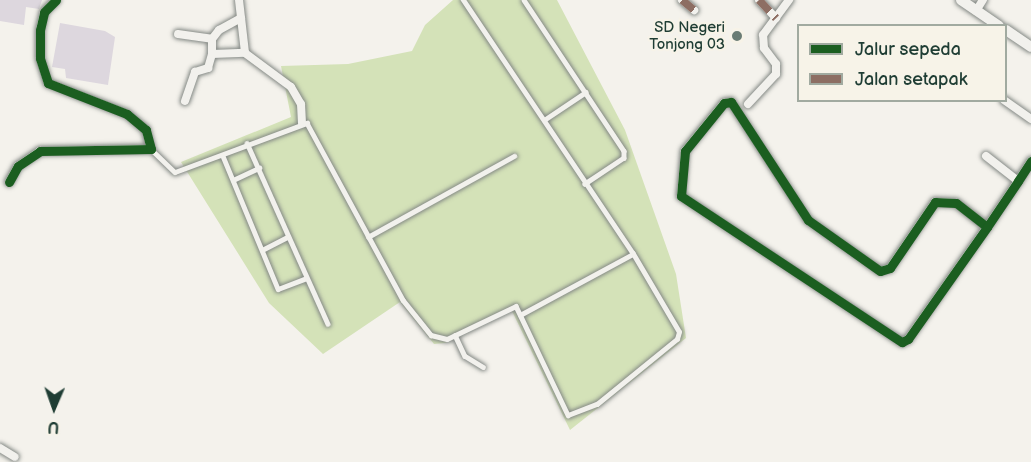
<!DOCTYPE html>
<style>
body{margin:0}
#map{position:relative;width:1031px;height:462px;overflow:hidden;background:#f4f2ec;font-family:"Balsamiq Sans",sans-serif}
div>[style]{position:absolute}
.green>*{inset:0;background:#d4e2b8}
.building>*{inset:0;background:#ddd7de}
.roads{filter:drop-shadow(0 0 2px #848985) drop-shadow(0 0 2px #848985)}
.service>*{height:4.5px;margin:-2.25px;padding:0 2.25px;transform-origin:2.25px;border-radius:2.25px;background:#f2f1ed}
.minor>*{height:8px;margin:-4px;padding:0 4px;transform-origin:4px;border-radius:4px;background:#f2f1ed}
.tertiary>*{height:10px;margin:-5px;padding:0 5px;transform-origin:5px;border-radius:5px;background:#f2f1ed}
.quiet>*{height:8px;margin-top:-4px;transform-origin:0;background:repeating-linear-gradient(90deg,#8d6e63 0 15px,transparent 0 23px)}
.cycleway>*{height:9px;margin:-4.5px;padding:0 4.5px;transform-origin:4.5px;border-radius:4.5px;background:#1b5e20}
.dots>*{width:16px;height:16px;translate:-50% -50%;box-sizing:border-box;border:3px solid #f7f3e8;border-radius:50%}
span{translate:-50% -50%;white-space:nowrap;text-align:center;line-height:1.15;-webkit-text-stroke:4.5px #f7f3e8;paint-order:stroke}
.poi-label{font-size:15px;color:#1f3d34}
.right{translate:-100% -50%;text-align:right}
.legend{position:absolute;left:797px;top:24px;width:210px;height:78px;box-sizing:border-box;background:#f7f3e8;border:2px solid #a1aaa0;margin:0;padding:8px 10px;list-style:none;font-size:18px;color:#1f3d34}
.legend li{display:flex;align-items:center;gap:12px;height:30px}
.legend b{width:30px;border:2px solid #a1aaa0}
.north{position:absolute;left:24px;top:378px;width:60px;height:60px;-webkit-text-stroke:4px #f7f3e8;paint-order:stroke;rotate:182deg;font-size:16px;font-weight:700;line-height:24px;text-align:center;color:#1f3d34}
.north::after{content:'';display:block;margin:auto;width:21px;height:27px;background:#1f3d34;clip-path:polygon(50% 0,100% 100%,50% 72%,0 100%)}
</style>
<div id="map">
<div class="green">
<i style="clip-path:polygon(453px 0,557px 0,625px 130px,676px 274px,686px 338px,570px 430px,511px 309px,445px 343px,434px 344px,400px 302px,323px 354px,269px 303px,181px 162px,291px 117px,281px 66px,348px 64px,412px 51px,425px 25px)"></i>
</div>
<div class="building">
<i style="clip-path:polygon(0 0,42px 0,39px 9px,26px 7px,24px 25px,0 21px)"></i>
<i style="clip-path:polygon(60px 23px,105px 31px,115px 37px,108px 85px,66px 78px,65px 69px,52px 67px)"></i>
</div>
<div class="roads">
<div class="service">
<i style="left:524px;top:0;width:181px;rotate:56.5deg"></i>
<i style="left:624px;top:151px;width:7px;rotate:90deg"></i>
<i style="left:624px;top:158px;width:47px;rotate:146.3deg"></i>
<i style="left:544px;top:120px;width:50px;rotate:-33.7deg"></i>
<i style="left:247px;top:143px;width:198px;rotate:65.9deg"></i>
<i style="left:151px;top:149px;width:33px;rotate:44deg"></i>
<i style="left:175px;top:172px;width:141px;rotate:-20.4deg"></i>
<i style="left:307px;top:123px;width:201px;rotate:61.5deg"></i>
<i style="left:403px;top:300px;width:45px;rotate:51.3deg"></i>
<i style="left:431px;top:335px;width:16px;rotate:14deg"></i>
<i style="left:447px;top:339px;width:76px;rotate:-25.6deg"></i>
<i style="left:516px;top:306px;width:121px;rotate:64.5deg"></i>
<i style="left:568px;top:415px;width:31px;rotate:-21deg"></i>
<i style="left:597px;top:404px;width:103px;rotate:-39.1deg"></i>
<i style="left:677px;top:339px;width:7px;rotate:-74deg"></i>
<i style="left:679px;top:332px;width:91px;rotate:-120.5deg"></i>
<i style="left:633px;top:254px;width:306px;rotate:-123.8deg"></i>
<i style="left:223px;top:156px;width:144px;rotate:67.5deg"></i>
<i style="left:278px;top:289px;width:30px;rotate:-21deg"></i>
<i style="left:233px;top:180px;width:29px;rotate:-25deg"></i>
<i style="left:368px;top:237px;width:167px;rotate:-29deg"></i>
<i style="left:262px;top:250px;width:29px;rotate:-27deg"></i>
<i style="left:520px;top:315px;width:128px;rotate:-28.4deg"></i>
<i style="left:455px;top:335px;width:23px;rotate:65deg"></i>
<i style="left:465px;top:356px;width:21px;rotate:31deg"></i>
</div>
<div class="minor">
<i style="left:239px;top:0;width:53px;rotate:83.5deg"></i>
<i style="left:245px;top:53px;width:57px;rotate:36.5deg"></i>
<i style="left:291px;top:87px;width:20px;rotate:60deg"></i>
<i style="left:301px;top:104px;width:19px;rotate:87deg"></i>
<i style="left:682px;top:0;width:16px;rotate:40deg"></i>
<i style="left:759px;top:0;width:25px;rotate:47deg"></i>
<i style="left:976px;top:11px;width:13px;rotate:-58deg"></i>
<i style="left:241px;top:18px;width:25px;rotate:151deg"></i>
<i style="left:219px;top:30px;width:11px;rotate:128deg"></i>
<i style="left:212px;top:39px;width:15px;rotate:90deg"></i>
<i style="left:212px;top:54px;width:33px;rotate:-2deg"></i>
<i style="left:178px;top:34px;width:34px;rotate:8deg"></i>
<i style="left:1004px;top:100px;width:33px;rotate:35deg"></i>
<i style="left:185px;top:101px;width:31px;rotate:-71deg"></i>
<i style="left:195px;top:72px;width:14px;rotate:-17deg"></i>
<i style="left:208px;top:68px;width:15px;rotate:-74deg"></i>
<i style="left:748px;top:104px;width:41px;rotate:-47deg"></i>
<i style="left:776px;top:74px;width:10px;rotate:-90deg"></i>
<i style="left:776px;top:64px;width:20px;rotate:-127deg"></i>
<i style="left:764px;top:48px;width:13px;rotate:-94deg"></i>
<i style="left:763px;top:35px;width:44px;rotate:-53.4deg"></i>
<i style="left:986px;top:156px;width:41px;rotate:38deg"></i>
<i style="left:9px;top:182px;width:18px;rotate:-61deg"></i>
<i style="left:18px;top:166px;width:27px;rotate:-34deg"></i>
<i style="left:40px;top:151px;width:111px;rotate:-1deg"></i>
<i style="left:151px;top:149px;width:20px;rotate:-105deg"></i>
<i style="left:146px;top:130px;width:25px;rotate:-140deg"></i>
<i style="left:127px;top:114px;width:85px;rotate:-158.6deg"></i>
<i style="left:48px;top:83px;width:26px;rotate:-108deg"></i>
<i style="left:40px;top:58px;width:28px;rotate:-90deg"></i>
<i style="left:40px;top:30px;width:18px;rotate:-77deg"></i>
<i style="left:44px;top:12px;width:17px;rotate:-45deg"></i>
<i style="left:987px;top:227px;width:39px;rotate:-142deg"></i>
<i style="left:956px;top:203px;width:21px;rotate:-177deg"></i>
<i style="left:935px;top:202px;width:80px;rotate:124.3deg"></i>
<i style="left:890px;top:268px;width:10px;rotate:163deg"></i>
<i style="left:880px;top:271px;width:88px;rotate:-144.7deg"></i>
<i style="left:808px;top:220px;width:141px;rotate:-123.1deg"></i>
<i style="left:731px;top:102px;width:7px;rotate:172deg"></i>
<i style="left:724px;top:103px;width:62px;rotate:129.1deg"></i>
<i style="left:685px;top:151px;width:45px;rotate:95.1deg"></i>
<i style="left:681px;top:196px;width:265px;rotate:33.5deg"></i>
<i style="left:902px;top:342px;width:7px;rotate:-27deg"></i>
<i style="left:908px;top:339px;width:137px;rotate:-54.8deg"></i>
<i style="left:987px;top:227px;width:55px;rotate:-56deg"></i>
<i style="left:1018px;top:181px;width:24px;rotate:-57deg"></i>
<i style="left:0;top:448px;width:17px;rotate:31deg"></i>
</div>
<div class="tertiary">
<i style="left:961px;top:0;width:46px;rotate:34.4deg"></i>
<i style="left:1006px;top:30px;width:30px;rotate:34deg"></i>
</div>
</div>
<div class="quiet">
<i style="left:682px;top:0;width:16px;rotate:40deg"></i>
<i style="left:759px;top:0;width:25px;rotate:47deg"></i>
</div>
<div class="cycleway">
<i style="left:9px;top:182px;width:18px;rotate:-61deg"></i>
<i style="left:18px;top:166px;width:27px;rotate:-34deg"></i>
<i style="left:40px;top:151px;width:111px;rotate:-1deg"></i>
<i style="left:151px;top:149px;width:20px;rotate:-105deg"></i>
<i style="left:146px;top:130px;width:25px;rotate:-140deg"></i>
<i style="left:127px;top:114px;width:85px;rotate:-158.6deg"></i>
<i style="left:48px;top:83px;width:26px;rotate:-108deg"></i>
<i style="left:40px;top:58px;width:28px;rotate:-90deg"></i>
<i style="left:40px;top:30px;width:18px;rotate:-77deg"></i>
<i style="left:44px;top:12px;width:17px;rotate:-45deg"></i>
<i style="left:987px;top:227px;width:39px;rotate:-142deg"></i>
<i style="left:956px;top:203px;width:21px;rotate:-177deg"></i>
<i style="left:935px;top:202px;width:80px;rotate:124.3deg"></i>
<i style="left:890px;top:268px;width:10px;rotate:163deg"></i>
<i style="left:880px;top:271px;width:88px;rotate:-144.7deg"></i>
<i style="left:808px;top:220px;width:141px;rotate:-123.1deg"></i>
<i style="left:731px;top:102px;width:7px;rotate:172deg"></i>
<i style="left:724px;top:103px;width:62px;rotate:129.1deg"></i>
<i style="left:685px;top:151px;width:45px;rotate:95.1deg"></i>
<i style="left:681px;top:196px;width:265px;rotate:33.5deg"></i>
<i style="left:902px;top:342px;width:7px;rotate:-27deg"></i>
<i style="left:908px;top:339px;width:137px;rotate:-54.8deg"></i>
<i style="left:987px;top:227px;width:55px;rotate:-56deg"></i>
<i style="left:1018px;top:181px;width:24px;rotate:-57deg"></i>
</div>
<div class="dots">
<i style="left:737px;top:36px;background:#6a7c74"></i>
</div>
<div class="poi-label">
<span class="right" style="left:725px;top:36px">SD Negeri<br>Tonjong 03</span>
</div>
<ul class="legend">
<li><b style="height:8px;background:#1b5e20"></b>Jalur sepeda</li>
<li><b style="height:8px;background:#8d6e63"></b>Jalan setapak</li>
</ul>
<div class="north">U</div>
</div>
